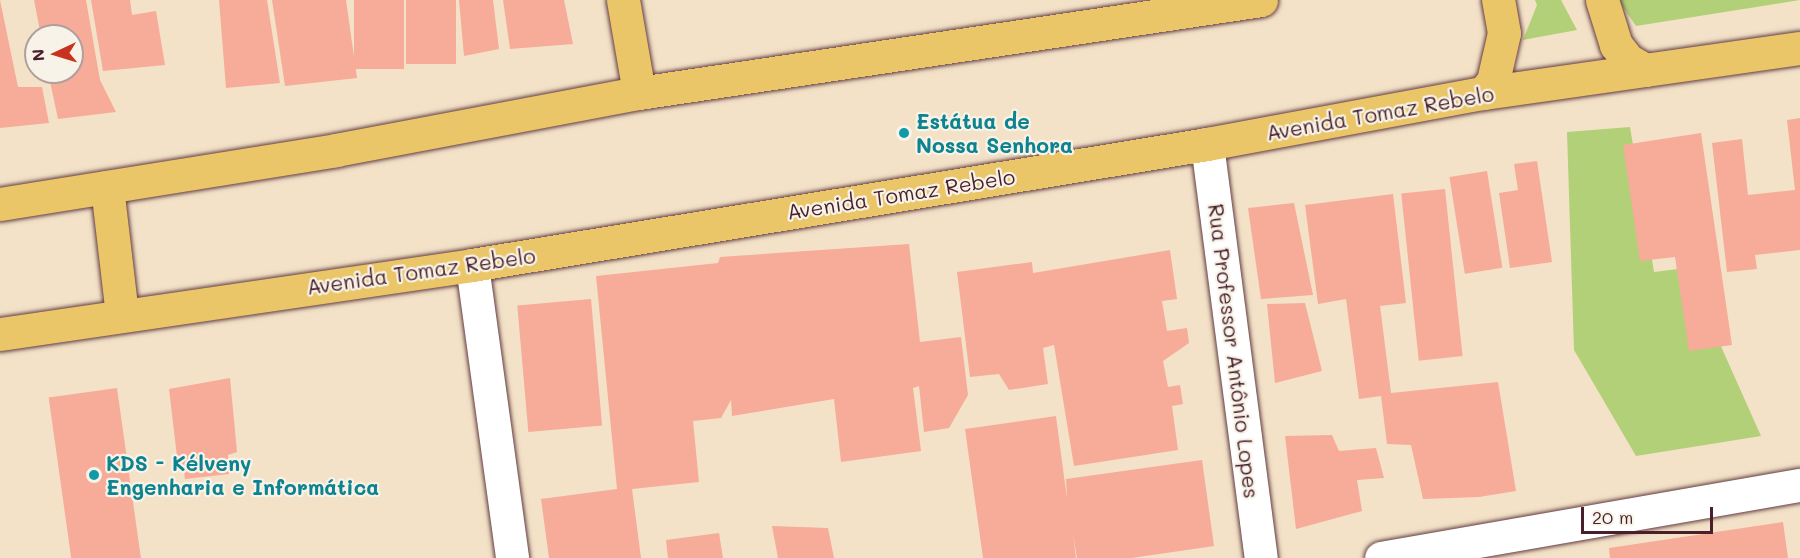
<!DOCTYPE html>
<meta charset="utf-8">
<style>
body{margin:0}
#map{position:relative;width:1800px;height:558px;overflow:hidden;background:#f3e2c7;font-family:Mali,sans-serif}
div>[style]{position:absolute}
.green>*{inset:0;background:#b2d077}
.building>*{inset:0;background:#f6ac99;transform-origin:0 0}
.roads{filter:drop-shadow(0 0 2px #633c42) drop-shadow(0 0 2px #633c42)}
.minor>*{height:33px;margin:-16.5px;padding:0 16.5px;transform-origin:16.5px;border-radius:16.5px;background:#fff}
.major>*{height:33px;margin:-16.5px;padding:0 16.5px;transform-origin:16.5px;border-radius:16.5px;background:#eac669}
.dots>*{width:16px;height:16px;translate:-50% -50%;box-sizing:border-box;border:3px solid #f7f3e8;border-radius:50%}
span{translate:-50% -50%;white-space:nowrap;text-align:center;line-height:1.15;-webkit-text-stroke:4.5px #f7f3e8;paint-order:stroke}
.street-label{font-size:21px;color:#4a1f2b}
.culture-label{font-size:21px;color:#0d838f;font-weight:700}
.left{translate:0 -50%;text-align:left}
.north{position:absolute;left:24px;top:24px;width:60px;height:60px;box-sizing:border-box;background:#f7f3e8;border:2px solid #b29e9c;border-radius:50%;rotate:266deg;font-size:16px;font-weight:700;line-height:24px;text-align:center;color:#4a1f2b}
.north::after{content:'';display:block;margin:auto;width:21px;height:27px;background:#c8321e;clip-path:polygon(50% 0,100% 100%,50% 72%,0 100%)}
.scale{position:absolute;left:1581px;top:507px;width:132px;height:27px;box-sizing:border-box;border:3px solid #4a1f2b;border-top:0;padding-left:8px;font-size:18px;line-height:21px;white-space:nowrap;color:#4a1f2b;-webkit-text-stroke:4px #f7f3e8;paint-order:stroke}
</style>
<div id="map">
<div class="green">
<i style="clip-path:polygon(1535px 0,1561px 0,1577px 30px,1523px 40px,1537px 5px)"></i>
<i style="clip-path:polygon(1618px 0,1800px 0,1636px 26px)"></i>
<i style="clip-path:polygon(1630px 127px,1654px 272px,1686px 268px,1761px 436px,1636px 456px,1574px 350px,1567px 132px)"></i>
</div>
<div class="building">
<i style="clip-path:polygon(0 0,18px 87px,42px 87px,49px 123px,0 128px)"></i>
<i style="clip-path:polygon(34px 0,86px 0,100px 80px,116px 112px,58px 119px,48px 72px,72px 72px,72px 36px,41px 36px)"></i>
<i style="clip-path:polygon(91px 0,130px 0,132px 15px,156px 11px,165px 65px,103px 71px)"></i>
<i style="clip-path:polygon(219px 0,267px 0,280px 83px,226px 88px)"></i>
<i style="clip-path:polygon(272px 0,346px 0,357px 78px,285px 86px)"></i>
<i style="left:354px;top:0;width:50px;height:69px"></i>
<i style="left:406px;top:0;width:50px;height:64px"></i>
<i style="clip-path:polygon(459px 0,493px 0,499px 49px,464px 56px)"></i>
<i style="clip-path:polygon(503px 0,564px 0,573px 44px,510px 49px)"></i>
<i style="clip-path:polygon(1800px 118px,1800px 250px,1755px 255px,1757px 269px,1727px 272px,1712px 143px,1742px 139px,1748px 195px,1795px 190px,1787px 120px)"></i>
<i style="clip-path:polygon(1701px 133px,1732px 345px,1689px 351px,1675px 257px,1640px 261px,1623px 145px)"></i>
<i style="clip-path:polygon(1537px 161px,1552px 262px,1510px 268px,1499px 193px,1518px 190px,1514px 164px)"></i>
<i style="left:1487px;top:171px;width:98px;height:38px;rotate:81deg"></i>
<i style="left:1445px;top:189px;width:168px;height:44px;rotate:84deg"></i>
<i style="clip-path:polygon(1393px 194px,1406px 303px,1380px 306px,1391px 393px,1498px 382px,1516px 491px,1479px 497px,1423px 499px,1411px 445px,1387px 444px,1381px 396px,1359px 399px,1346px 299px,1318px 304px,1305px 205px)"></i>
<i style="clip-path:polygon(1294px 203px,1313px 295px,1261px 299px,1248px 208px)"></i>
<i style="clip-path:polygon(909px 244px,920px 342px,961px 337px,968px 395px,949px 428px,924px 432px,919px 386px,913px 388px,921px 451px,841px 462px,834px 399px,732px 416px,731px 400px,721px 418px,693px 421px,699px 482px,632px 489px,641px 558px,549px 558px,541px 499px,617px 489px,596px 276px,718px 263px,720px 257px)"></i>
<i style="clip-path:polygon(1170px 250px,1177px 299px,1162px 301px,1167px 331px,1187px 328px,1189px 343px,1163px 361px,1168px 387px,1180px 385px,1183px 404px,1172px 406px,1178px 450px,1074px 466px,1054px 345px,1043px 348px,1048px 384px,1009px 390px,999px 374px,970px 377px,957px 272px,1032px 262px,1033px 273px)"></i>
<i style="left:591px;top:299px;width:127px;height:74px;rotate:85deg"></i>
<i style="clip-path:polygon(1305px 303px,1322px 371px,1275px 383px,1267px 304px)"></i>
<i style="clip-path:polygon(230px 378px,237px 452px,228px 455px,229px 474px,185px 479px,183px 465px,178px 465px,169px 389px)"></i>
<i style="left:117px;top:388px;width:172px;height:69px;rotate:82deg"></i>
<i style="clip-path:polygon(1056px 416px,1067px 499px,1066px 479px,1202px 460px,1214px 546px,1132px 558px,1077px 558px,1073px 534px,1076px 558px,983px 558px,965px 429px)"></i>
<i style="clip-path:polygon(1332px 435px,1339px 451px,1376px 448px,1384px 478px,1357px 480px,1362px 511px,1296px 529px,1285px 436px)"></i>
<i style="clip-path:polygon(1783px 522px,1788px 558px,1610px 558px,1609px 548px)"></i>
<i style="clip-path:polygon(772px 526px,828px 528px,834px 558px,778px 558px)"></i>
<i style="clip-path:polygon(719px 533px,723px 558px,668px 558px,666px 540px)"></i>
</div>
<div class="roads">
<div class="minor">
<i style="left:1207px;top:144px;width:418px;rotate:82.6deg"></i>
<i style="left:472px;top:265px;width:296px;rotate:82.2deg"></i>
<i style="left:1381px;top:558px;width:425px;rotate:-9.9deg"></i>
</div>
<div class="major">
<i style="left:623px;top:0;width:94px;rotate:80.2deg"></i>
<i style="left:1602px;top:0;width:47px;rotate:72.7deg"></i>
<i style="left:1616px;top:45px;width:19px;rotate:51deg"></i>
<i style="left:1628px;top:60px;width:20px;rotate:30deg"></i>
<i style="left:1483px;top:93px;width:16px;rotate:-50deg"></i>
<i style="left:1493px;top:81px;width:49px;rotate:-77.1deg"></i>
<i style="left:1504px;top:33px;width:34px;rotate:-100deg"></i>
<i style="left:107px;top:187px;width:129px;rotate:83.3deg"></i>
<i style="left:0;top:204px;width:340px;rotate:-9.1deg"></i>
<i style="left:336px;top:150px;width:308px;rotate:-10.7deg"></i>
<i style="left:639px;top:93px;width:629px;rotate:-8.5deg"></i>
<i style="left:0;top:334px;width:477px;rotate:-8.3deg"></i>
<i style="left:472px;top:265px;width:745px;rotate:-9.35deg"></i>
<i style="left:1207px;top:144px;width:281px;rotate:-10.5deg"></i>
<i style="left:1483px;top:93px;width:320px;rotate:-8.1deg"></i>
</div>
</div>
<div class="dots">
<i style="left:904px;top:133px;background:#0f9aa8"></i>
<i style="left:94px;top:475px;background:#0f9aa8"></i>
</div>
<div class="street-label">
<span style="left:1380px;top:113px;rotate:-10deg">Avenida Tomaz Rebelo</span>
<span style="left:901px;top:194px;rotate:-9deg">Avenida Tomaz Rebelo</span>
<span style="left:421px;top:271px;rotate:-8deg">Avenida Tomaz Rebelo</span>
<span style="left:1234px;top:351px;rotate:83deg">Rua Professor Antônio Lopes</span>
</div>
<div class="culture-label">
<span class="left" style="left:916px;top:133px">Estátua de<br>Nossa Senhora</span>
<span class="left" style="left:106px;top:475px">KDS - Kélveny<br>Engenharia e Informática</span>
</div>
<div class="north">N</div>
<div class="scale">20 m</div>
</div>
